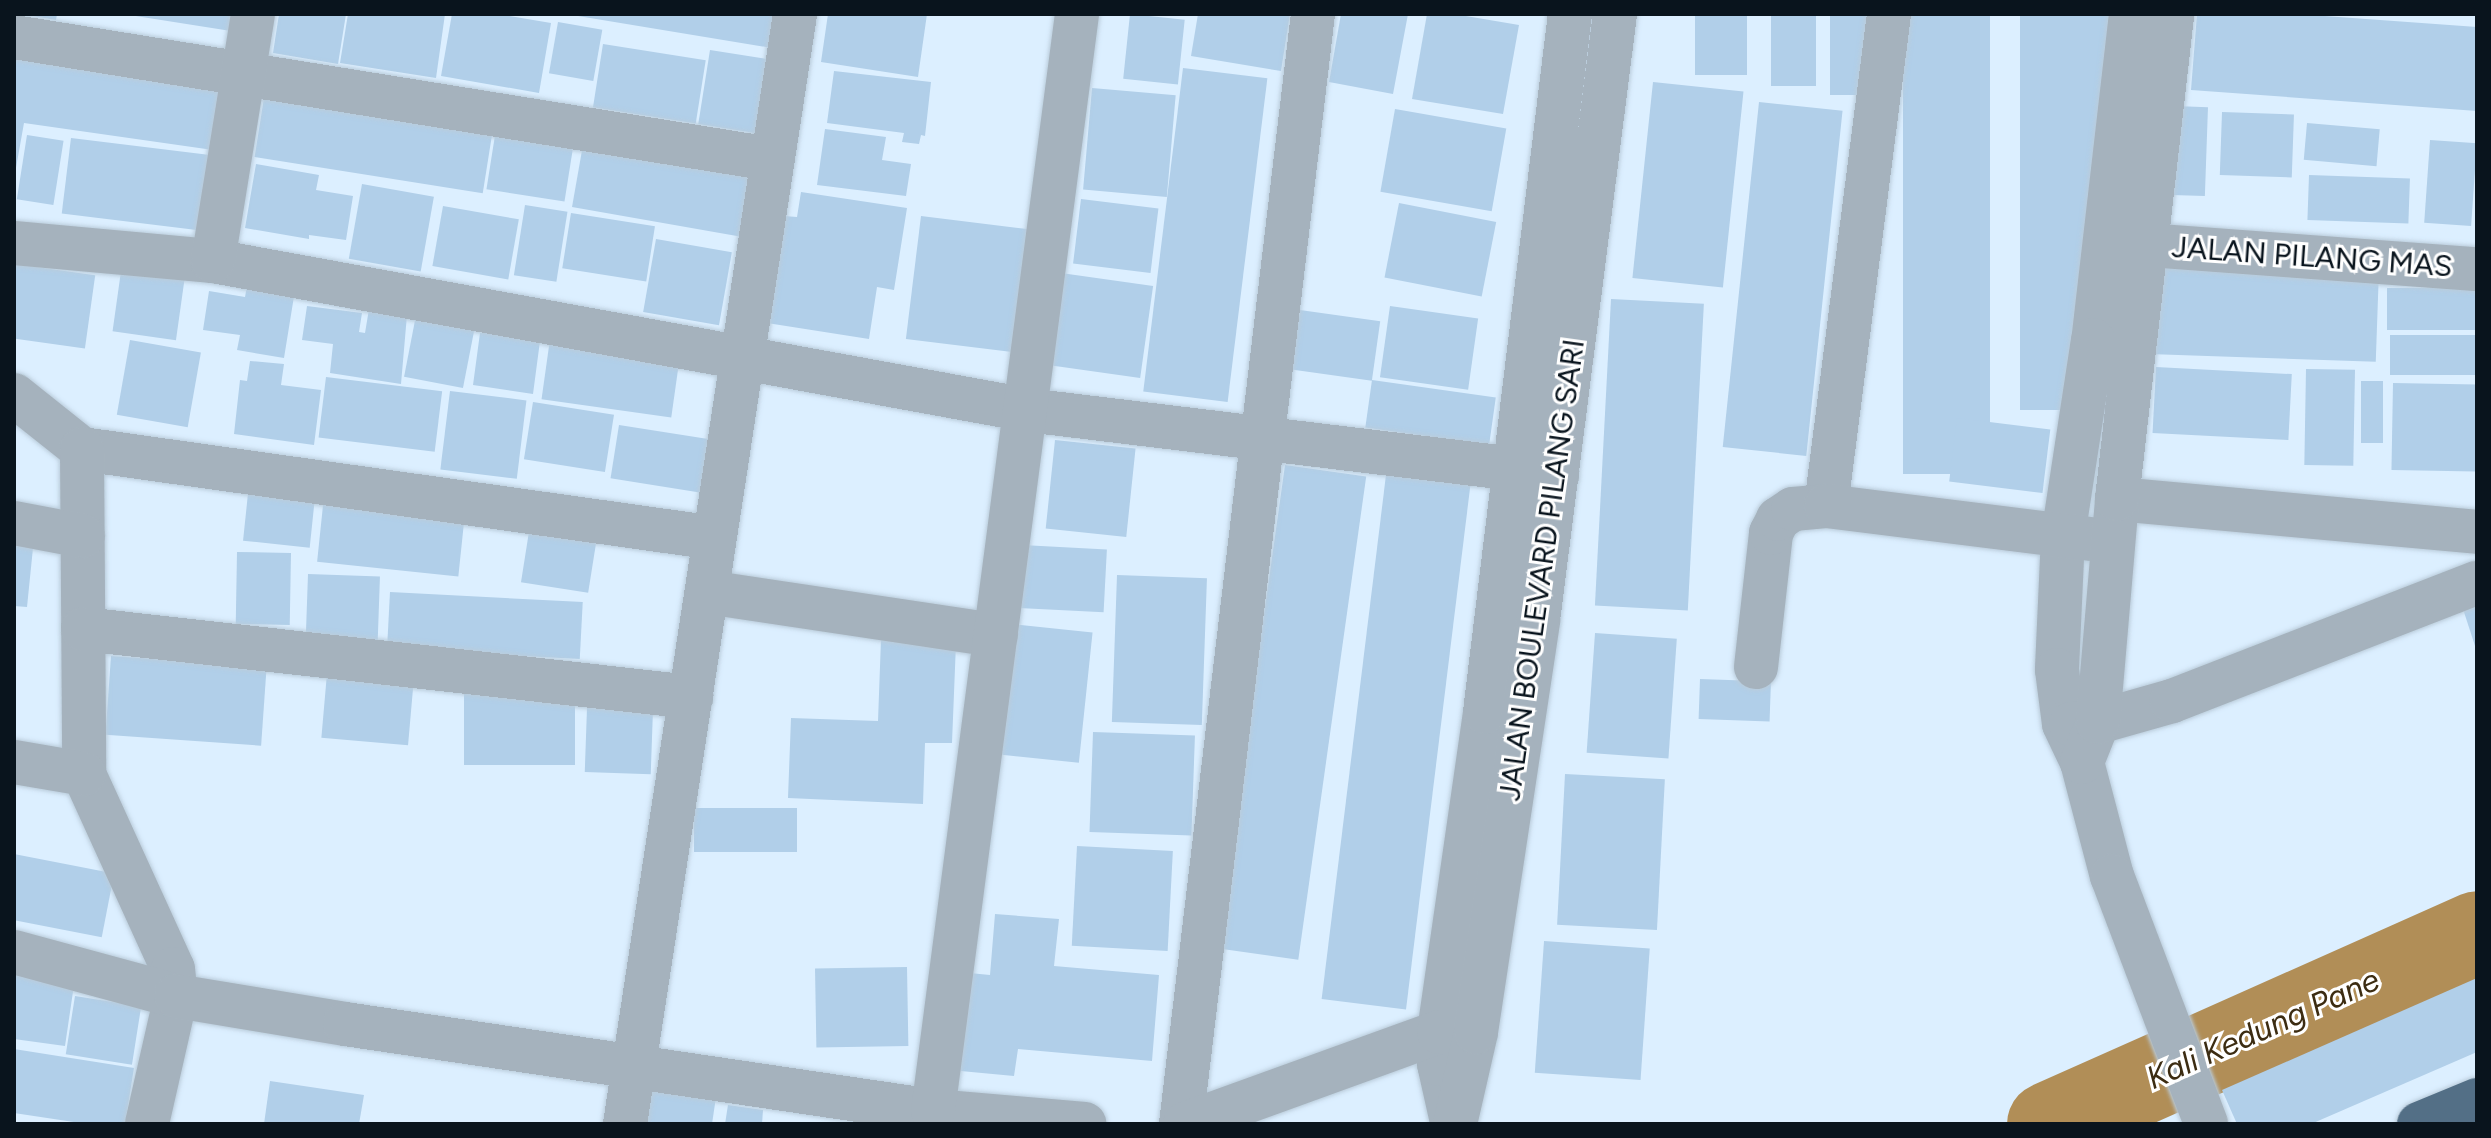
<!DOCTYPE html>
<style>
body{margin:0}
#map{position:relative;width:2491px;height:1138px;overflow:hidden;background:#dcefff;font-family:Figtree,sans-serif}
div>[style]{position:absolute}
.river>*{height:84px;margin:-42px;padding:0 42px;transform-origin:42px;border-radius:42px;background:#b18e57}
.building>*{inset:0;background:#b1cfe9;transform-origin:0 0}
.roads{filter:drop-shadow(0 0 2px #baccdb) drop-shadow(0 0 2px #baccdb)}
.minor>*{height:44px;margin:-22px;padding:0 22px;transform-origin:22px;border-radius:22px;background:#a5b2bd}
.highway>*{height:44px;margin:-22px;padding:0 22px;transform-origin:22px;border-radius:22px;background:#536f86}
span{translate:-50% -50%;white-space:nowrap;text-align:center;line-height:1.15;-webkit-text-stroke:6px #fff;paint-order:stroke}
.street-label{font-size:30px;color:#09141d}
.water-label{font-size:32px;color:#3c2c12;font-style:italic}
.frame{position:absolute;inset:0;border:16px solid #09141d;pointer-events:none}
</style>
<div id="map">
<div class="river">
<i style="left:2049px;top:1124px;width:469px;rotate:-24deg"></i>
</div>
<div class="building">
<i style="clip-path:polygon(22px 14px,57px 14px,56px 20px)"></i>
<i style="clip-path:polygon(123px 14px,234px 14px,231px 31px)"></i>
<i style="clip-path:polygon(279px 14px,346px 14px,338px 64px,273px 53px)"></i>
<i style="clip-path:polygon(348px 14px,445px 14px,436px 78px,340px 63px)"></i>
<i style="clip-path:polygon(452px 14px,498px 14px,551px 23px,539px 93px,441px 76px)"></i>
<i style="clip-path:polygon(566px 14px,778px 14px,772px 48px)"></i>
<i style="clip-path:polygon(828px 14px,927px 14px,918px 77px,821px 62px)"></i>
<i style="left:1130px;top:14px;width:55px;height:65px;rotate:6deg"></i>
<i style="clip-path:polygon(1198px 14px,1290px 14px,1281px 71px,1191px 56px)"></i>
<i style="clip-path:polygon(1341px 14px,1408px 14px,1393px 94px,1329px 82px)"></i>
<i style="clip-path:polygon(1427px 14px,1454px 14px,1519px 25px,1503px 114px,1412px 99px)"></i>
<i style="left:1695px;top:14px;width:52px;height:61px"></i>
<i style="left:1771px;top:14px;width:45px;height:72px"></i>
<i style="left:1830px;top:14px;width:39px;height:81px"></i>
<i style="left:1903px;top:14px;width:87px;height:460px"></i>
<i style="left:2020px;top:14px;width:96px;height:396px"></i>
<i style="clip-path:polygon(2197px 14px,2297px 14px,2477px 27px,2477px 111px,2191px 90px)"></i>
<i style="left:558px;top:22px;width:45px;height:52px;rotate:10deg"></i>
<i style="left:603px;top:44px;width:104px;height:64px;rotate:9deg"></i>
<i style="clip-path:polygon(14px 48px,223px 78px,213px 150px,24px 123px,14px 179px)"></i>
<i style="left:710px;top:50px;width:69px;height:75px;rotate:9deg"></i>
<i style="left:1183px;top:68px;width:85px;height:326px;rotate:7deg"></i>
<i style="clip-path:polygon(834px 71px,931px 82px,925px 136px,921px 135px,919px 144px,902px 142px,904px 133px,827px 123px)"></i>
<i style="left:1653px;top:82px;width:91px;height:197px;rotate:6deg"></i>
<i style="left:266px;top:85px;width:231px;height:73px;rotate:9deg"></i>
<i style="left:1092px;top:88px;width:84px;height:102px;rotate:5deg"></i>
<i style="left:1759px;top:102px;width:84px;height:347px;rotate:6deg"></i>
<i style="left:2175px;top:106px;width:33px;height:89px;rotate:2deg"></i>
<i style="left:1395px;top:109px;width:113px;height:84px;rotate:10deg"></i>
<i style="left:2222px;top:112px;width:72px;height:63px;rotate:2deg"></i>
<i style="left:2307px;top:123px;width:73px;height:37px;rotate:5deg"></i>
<i style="left:496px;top:129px;width:79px;height:61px;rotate:9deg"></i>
<i style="clip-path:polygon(825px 129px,886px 137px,882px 160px,911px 164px,906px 196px,817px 185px)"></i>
<i style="left:27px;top:135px;width:37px;height:65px;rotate:9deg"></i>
<i style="left:71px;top:138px;width:140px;height:76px;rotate:7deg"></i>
<i style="left:584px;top:139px;width:179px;height:69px;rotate:10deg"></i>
<i style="left:2430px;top:140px;width:47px;height:83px;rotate:4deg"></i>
<i style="clip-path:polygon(256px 164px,319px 175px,316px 190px,353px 196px,346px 240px,309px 235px,309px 239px,245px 228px)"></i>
<i style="left:2309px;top:175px;width:101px;height:45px;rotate:2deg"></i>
<i style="left:362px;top:184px;width:73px;height:76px;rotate:10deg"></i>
<i style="clip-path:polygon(801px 192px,907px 208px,894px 290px,877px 287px,869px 339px,767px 323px,784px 216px,797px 217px)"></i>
<i style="left:1081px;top:199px;width:78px;height:65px;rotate:7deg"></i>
<i style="left:1399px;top:203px;width:99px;height:76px;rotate:11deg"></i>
<i style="left:525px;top:205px;width:43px;height:71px;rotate:9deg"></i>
<i style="left:443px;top:206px;width:77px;height:61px;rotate:10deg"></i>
<i style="left:571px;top:213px;width:85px;height:56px;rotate:9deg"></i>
<i style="left:921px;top:216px;width:109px;height:124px;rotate:7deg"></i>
<i style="left:656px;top:239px;width:77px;height:74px;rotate:10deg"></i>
<i style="left:123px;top:257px;width:64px;height:75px;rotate:8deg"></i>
<i style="left:15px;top:264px;width:81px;height:74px;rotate:8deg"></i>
<i style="left:2152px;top:265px;width:227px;height:89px;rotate:2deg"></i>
<i style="left:1061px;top:273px;width:93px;height:93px;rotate:8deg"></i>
<i style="clip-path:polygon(249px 276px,296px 284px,284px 358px,237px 350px,240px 335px,203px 330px,209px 291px,245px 297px)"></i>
<i style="left:2387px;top:288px;width:90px;height:42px"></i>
<i style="left:1611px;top:299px;width:93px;height:307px;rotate:3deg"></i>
<i style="left:418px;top:305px;width:60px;height:73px;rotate:11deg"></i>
<i style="clip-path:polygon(307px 306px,362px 313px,359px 332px,365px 333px,369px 309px,407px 315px,401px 384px,330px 373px,333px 344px,302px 340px)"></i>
<i style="left:1390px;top:306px;width:89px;height:72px;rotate:8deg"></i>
<i style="left:1300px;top:310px;width:81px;height:60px;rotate:8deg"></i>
<i style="clip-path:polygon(487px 323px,540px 341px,533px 394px,473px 385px,480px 333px,486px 333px)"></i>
<i style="left:551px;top:332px;width:131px;height:68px;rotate:8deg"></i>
<i style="left:2477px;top:335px;width:40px;height:87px;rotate:90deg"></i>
<i style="left:130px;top:340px;width:72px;height:76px;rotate:10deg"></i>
<i style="clip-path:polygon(250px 361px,284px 364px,281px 385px,321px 390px,314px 445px,234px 434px,240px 380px,247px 381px)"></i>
<i style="left:2156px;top:367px;width:136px;height:66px;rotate:3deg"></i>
<i style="left:2306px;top:369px;width:49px;height:96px;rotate:1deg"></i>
<i style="left:326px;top:377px;width:117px;height:61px;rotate:7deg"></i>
<i style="left:1372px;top:380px;width:125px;height:48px;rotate:8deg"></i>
<i style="left:2361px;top:381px;width:22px;height:62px"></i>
<i style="left:2393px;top:383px;width:84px;height:87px;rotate:1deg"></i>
<i style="left:450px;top:391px;width:77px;height:79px;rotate:7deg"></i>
<i style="left:533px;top:402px;width:82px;height:58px;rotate:9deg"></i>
<i style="left:1957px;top:418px;width:94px;height:64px;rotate:7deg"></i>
<i style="left:619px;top:425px;width:95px;height:54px;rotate:9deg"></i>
<i style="left:1055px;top:440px;width:81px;height:89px;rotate:6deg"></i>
<i style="left:1285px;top:465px;width:82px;height:488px;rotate:8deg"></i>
<i style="left:1386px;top:475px;width:85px;height:528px;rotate:7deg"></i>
<i style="left:249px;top:484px;width:67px;height:57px;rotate:6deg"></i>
<i style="left:324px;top:496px;width:142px;height:66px;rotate:6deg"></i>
<i style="left:531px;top:519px;width:68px;height:64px;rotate:9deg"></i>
<i style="clip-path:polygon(14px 536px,34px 538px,27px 607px,14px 606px)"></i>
<i style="left:1022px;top:545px;width:85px;height:63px;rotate:3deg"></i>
<i style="left:237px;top:552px;width:54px;height:72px;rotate:1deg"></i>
<i style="left:308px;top:574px;width:72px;height:74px;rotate:2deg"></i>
<i style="left:1117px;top:575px;width:90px;height:147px;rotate:2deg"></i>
<i style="left:390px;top:592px;width:193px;height:57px;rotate:3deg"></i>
<i style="clip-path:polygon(2477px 605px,2477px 649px,2476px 649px,2463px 609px)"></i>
<i style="left:1011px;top:624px;width:82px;height:131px;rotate:6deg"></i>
<i style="left:1595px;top:633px;width:82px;height:120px;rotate:4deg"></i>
<i style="clip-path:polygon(881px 639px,956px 643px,952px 743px,925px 743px,923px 804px,788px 798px,791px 718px,878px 721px)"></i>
<i style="left:111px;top:656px;width:156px;height:79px;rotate:4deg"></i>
<i style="left:328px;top:662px;width:87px;height:76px;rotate:5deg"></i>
<i style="left:1700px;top:679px;width:71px;height:40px;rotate:2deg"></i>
<i style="left:464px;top:691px;width:111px;height:74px"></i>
<i style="left:587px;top:708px;width:66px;height:64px;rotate:2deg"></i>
<i style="left:1093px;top:732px;width:102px;height:100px;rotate:2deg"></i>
<i style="left:1565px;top:774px;width:100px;height:151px;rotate:3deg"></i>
<i style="left:694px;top:808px;width:103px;height:44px"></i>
<i style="left:1077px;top:846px;width:96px;height:100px;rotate:3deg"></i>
<i style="left:14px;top:854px;width:102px;height:65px;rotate:11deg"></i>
<i style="clip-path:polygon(995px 914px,1059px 919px,1054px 966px,1159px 975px,1152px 1061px,1018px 1049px,1014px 1076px,950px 1070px,959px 972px,990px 975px)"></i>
<i style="left:1544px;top:941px;width:106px;height:132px;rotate:4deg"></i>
<i style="left:907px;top:967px;width:79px;height:92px;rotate:89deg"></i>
<i style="clip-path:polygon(14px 970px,75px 978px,65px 1046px,14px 1039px)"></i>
<i style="clip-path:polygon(2477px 978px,2477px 1052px,2311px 1124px,2237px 1124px,2222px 1090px)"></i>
<i style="left:75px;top:996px;width:67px;height:59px;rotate:9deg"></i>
<i style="clip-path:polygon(14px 1049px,134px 1068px,125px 1124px,87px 1124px,14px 1113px)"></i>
<i style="clip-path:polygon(270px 1081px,364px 1095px,359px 1124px,264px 1124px)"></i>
<i style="clip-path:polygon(646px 1087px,716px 1097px,712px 1124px,640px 1124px)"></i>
<i style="clip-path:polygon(728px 1105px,763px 1110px,762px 1124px,725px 1124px)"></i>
</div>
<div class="roads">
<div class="minor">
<i style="left:2131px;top:14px;width:328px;rotate:96.6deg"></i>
<i style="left:2093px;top:340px;width:198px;rotate:98.7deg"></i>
<i style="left:2063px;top:536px;width:134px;rotate:92.6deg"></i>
<i style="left:2057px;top:670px;width:54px;rotate:82.6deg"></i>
<i style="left:2064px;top:724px;width:42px;rotate:64.7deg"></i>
<i style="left:2082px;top:762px;width:118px;rotate:75.3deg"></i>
<i style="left:2112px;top:876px;width:265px;rotate:69.2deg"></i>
<i style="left:14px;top:37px;width:767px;rotate:9.16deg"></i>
<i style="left:14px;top:243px;width:200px;rotate:5.2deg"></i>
<i style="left:213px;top:261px;width:828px;rotate:10.37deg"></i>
<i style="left:1027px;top:410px;width:534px;rotate:6.89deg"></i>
<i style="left:2147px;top:245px;width:331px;rotate:4.2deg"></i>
<i style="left:213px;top:261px;width:250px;rotate:-80.8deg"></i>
<i style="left:14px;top:395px;width:87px;rotate:38.5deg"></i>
<i style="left:82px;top:449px;width:639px;rotate:8deg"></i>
<i style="left:82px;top:449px;width:325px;rotate:89.6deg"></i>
<i style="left:84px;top:774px;width:214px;rotate:65.5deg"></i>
<i style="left:173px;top:969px;width:27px;rotate:84deg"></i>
<i style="left:176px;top:996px;width:131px;rotate:102.8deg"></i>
<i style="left:2117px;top:499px;width:362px;rotate:5.2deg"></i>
<i style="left:1826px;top:506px;width:496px;rotate:-82.7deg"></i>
<i style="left:14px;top:523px;width:70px;rotate:10.7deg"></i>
<i style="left:707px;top:592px;width:292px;rotate:8.5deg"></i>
<i style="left:83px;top:629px;width:612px;rotate:6.38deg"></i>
<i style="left:1756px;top:667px;width:135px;rotate:-83.6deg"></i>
<i style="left:1771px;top:533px;width:16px;rotate:-63deg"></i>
<i style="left:1778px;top:519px;width:18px;rotate:-34deg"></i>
<i style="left:1793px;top:509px;width:33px;rotate:-5deg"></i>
<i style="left:1826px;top:506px;width:267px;rotate:7.1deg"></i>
<i style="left:2071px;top:724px;width:27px;rotate:-4deg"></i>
<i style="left:2098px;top:722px;width:77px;rotate:-15.8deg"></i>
<i style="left:2172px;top:701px;width:327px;rotate:-21.2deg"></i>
<i style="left:14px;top:762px;width:71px;rotate:9.7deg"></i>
<i style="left:2082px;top:762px;width:43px;rotate:-68.2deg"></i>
<i style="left:2098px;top:722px;width:224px;rotate:-85.1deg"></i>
<i style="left:2117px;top:499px;width:488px;rotate:-83.5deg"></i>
<i style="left:14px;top:952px;width:168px;rotate:15.2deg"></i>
<i style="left:176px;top:996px;width:171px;rotate:9.4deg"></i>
<i style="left:345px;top:1024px;width:594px;rotate:8.42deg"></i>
<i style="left:933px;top:1111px;width:152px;rotate:4.9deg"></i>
<i style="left:933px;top:1111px;width:1106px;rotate:-82.52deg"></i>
<i style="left:1452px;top:1122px;width:59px;rotate:-102.6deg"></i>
<i style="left:1439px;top:1064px;width:32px;rotate:-90deg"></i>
<i style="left:1439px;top:1032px;width:323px;rotate:-81.8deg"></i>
<i style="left:1485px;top:712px;width:703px;rotate:-83.06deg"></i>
<i style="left:625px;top:1124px;width:1123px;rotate:-81.29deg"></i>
<i style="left:1181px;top:1124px;width:1118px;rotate:-83.22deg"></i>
<i style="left:1185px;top:1124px;width:270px;rotate:-19.9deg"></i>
<i style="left:1439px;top:1032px;width:27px"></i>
<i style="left:1455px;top:1124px;width:94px;rotate:-77.1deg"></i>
<i style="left:1476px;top:1032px;width:417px;rotate:-81.4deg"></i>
<i style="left:1538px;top:620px;width:611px;rotate:-82.76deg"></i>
</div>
<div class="highway">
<i style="left:2419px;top:1124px;width:63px;rotate:-22.5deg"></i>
</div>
</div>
<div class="street-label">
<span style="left:2312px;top:257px;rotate:4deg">JALAN PILANG MAS</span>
<span style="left:1542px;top:570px;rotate:-82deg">JALAN BOULEVARD PILANG SARI</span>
</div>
<div class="water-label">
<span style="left:2263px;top:1029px;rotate:-24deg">Kali Kedung Pane</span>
</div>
<div class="frame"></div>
</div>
